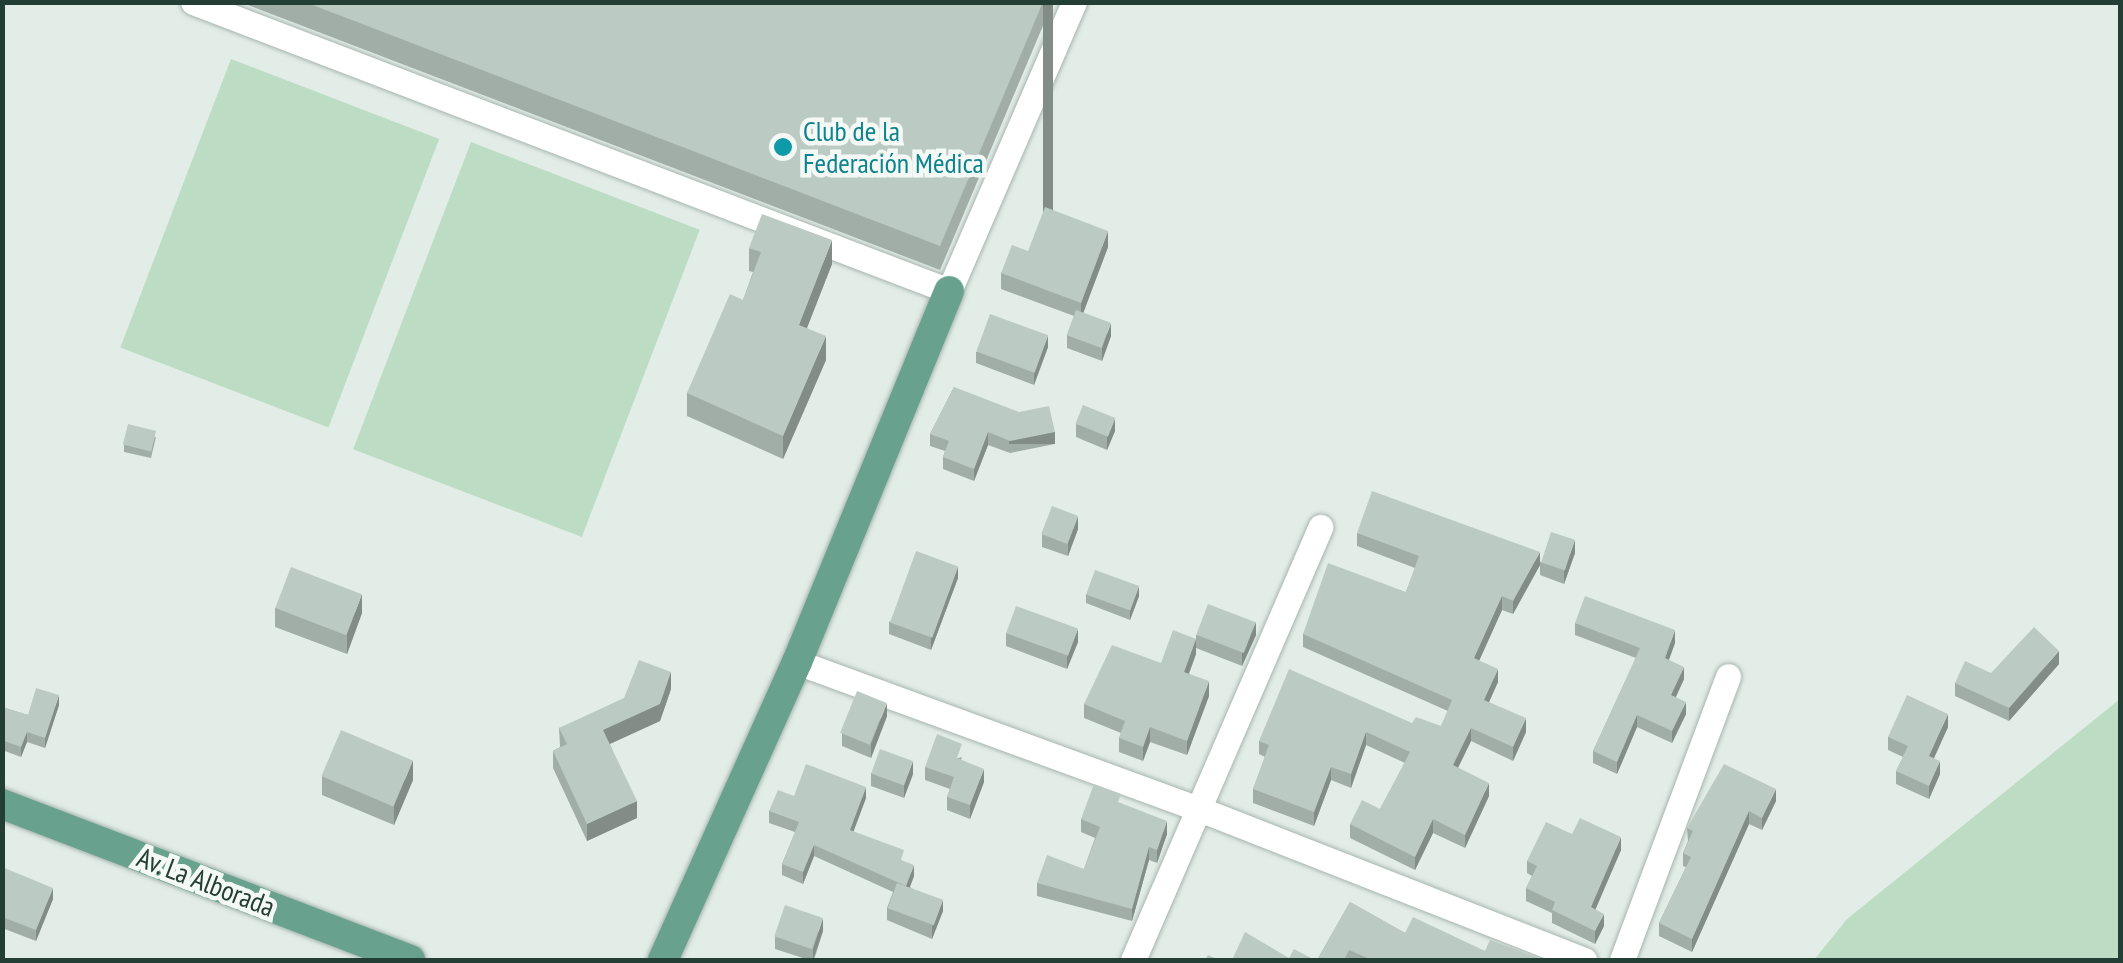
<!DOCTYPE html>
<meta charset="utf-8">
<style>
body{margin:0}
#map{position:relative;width:2123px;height:963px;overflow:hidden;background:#e3ede8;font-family:"PT Sans Narrow",sans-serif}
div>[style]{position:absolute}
.green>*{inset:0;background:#bcddc3;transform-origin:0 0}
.roads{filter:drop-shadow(0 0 2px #a6b5af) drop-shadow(0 0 2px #a6b5af)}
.minor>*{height:25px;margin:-12.5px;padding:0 12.5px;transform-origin:12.5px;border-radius:12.5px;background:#fff}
.major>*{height:30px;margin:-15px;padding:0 15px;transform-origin:15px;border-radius:15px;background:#69a18f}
.wall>*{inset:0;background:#a1aea8}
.shaded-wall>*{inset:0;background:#838d88;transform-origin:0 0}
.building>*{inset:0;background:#bbcac3;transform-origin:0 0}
.dots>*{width:28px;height:28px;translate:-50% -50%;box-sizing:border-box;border:5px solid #f4f9f6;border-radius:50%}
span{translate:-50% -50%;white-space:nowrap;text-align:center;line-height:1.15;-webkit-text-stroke:9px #f4f9f6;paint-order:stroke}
.culture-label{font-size:28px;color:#0d838f}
.left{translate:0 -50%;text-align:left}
.street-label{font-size:28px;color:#233e35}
.frame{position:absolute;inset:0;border:5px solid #233e35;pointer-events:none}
</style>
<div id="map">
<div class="green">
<i style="left:231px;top:59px;width:223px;height:309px;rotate:21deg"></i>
<i style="left:471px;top:142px;width:245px;height:329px;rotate:21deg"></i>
<i style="clip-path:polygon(2120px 699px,2120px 960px,1814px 960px,1847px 919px)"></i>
</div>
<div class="roads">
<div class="minor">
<i style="left:193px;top:2px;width:809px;rotate:20.92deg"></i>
<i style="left:949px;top:291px;width:315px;rotate:-66.6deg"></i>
<i style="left:797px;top:662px;width:428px;rotate:20.1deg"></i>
<i style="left:1199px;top:809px;width:414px;rotate:21.4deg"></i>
<i style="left:1133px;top:960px;width:472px;rotate:-66.6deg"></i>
<i style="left:1622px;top:960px;width:303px;rotate:-69.5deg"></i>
</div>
<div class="major">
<i style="left:2px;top:804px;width:437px;rotate:20.9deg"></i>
<i style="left:663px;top:960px;width:327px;rotate:-65.8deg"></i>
<i style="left:797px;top:662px;width:401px;rotate:-67.7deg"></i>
</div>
</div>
<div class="wall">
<i style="clip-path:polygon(240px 2px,1053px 2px,940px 270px)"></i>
<i style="clip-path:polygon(1108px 247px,1083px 313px,1111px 336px,1102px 361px,1067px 348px,1067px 335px,1074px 316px,1001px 289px,1001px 273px,1028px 251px)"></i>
<i style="clip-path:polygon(749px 248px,832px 264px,807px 328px,826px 360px,783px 459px,687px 416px,687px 393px,743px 300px,753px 272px,749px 271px)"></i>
<i style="clip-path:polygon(1048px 347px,1034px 385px,976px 363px,976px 352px)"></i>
<i style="clip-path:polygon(954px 387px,1055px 444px,1010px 453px,988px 445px,974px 481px,943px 469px,943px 457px,945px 451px,930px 446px,930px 434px)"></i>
<i style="clip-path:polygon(1076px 424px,1115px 431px,1107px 450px,1076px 437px)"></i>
<i style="clip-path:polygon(156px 437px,151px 458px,124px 452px,124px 445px)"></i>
<i style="clip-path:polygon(1078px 529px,1068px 556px,1042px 547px,1042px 534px)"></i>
<i style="clip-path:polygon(1357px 533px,1540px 562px,1575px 553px,1564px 584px,1540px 575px,1540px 565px,1513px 614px,1502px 610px,1479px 661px,1498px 682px,1489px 702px,1526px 732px,1513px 761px,1471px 741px,1458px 768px,1489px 796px,1465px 848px,1433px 833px,1415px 870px,1350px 838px,1350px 824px,1380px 809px,1405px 763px,1366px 745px,1351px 788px,1331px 780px,1314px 826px,1253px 803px,1253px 789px,1265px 757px,1259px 754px,1259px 741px,1412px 723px,1441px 726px,1448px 711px,1303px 647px,1303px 634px,1406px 592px,1415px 568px,1357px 546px)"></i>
<i style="clip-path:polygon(958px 578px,931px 650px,889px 634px,889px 622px)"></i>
<i style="clip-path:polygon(1086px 594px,1139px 596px,1130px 620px,1086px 603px)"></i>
<i style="clip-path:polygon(275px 608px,362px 613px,347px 654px,275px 627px)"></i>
<i style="clip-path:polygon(1575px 623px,1675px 643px,1669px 660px,1684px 679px,1676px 697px,1686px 714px,1672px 743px,1637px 727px,1617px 774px,1593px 763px,1593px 751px,1636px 658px,1575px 635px)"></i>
<i style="clip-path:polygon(1006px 633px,1078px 642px,1067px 669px,1006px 646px)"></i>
<i style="clip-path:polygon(1196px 635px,1256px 635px,1242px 666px,1196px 648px,1196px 654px,1189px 674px,1209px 696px,1187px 755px,1150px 742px,1143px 761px,1119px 752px,1119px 738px,1121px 733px,1084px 718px,1084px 704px,1161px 663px,1196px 639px)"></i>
<i style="clip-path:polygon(2059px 664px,2009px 721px,1955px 696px,1955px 683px,1991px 673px)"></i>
<i style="clip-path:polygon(671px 689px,660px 721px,610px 744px,637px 818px,587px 841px,553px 768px,553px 751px,560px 747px,559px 728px)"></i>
<i style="clip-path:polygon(59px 705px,45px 748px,27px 742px,21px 757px,2px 750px,2px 707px,28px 715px)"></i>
<i style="clip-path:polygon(887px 716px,871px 758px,842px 746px,842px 733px)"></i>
<i style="clip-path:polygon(1948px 727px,1934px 758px,1940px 774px,1929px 799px,1896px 784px,1896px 771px,1903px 757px,1888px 750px,1888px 737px)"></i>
<i style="clip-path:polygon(962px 757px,961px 760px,984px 782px,970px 819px,947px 810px,947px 797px,950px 789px,925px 780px,925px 767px)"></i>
<i style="clip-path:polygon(871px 773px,913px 774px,904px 798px,871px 786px)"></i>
<i style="clip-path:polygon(322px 776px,413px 780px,394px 825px,322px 795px)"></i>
<i style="clip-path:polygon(794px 796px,866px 798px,853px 832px,904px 862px,914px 876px,910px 887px,943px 911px,932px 939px,887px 920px,887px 908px,893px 892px,814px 856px,803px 884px,782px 875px,782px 864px,795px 832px,769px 823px,769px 811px)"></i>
<i style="clip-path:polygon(1776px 801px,1762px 830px,1749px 824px,1692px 952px,1659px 936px,1659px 923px,1686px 867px,1683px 866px,1683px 853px,1688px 841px,1687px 828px)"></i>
<i style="clip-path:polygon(1121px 803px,1167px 834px,1157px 863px,1149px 860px,1132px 921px,1037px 896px,1037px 883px,1084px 869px,1095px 838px,1081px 832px,1081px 819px)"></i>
<i style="clip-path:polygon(1572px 834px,1621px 850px,1595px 909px,1604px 926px,1595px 944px,1552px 923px,1552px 913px,1526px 901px,1526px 888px,1532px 876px,1527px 873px,1527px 861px)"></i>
<i style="clip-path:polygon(2px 867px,53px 899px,36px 941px,2px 928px)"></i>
<i style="clip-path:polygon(1350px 902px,1405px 933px,1485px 951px,1544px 960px,1317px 960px)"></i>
<i style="clip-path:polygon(823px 931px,814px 960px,809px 960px,775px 949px,775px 936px)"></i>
</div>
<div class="shaded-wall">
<i style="left:1043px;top:2px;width:10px;height:265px"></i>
<i style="clip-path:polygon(1108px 231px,1108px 247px,1081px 319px,1081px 303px)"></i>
<i style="clip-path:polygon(832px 240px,832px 264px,799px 348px,799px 325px)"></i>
<i style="clip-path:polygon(1111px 323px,1111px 336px,1102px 361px,1102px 348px)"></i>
<i style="clip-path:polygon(1048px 335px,1048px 347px,1034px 385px,1034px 373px)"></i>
<i style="clip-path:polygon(826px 336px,826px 360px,783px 459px,783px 436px)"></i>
<i style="clip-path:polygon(1115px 418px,1115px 431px,1107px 450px,1107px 437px)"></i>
<i style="clip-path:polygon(988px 432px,988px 445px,974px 481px,974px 469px)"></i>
<i style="left:1055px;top:432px;width:12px;height:46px;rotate:90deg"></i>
<i style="clip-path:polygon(1078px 516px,1078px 529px,1068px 556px,1068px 543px)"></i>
<i style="clip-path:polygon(1575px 540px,1575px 553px,1564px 584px,1564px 571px)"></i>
<i style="clip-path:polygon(1540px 552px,1540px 565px,1513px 614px,1513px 601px)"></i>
<i style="clip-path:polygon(958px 566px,958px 578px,931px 650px,931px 638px)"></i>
<i style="clip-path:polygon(1139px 586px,1139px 596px,1130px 620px,1130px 610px)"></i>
<i style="clip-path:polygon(362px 594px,362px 613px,347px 654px,347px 634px)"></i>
<i style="clip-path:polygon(1502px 596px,1502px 610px,1474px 672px,1474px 658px)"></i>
<i style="clip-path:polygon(1256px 622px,1256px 635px,1242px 666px,1242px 652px)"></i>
<i style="clip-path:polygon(1078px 629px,1078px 642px,1067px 669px,1067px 657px)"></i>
<i style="clip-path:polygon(1675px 630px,1675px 643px,1665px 670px,1665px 658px)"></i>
<i style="clip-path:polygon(1196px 639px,1196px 654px,1184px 686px,1184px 672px)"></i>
<i style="clip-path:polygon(2059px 651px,2059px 664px,2009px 721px,2009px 708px)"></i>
<i style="clip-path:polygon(1684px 667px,1684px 679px,1671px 707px,1671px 695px)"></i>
<i style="clip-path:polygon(1498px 669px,1498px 682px,1484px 713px,1484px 700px)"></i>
<i style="clip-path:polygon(671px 672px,671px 689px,660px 721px,603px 747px,603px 730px)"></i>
<i style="clip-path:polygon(1209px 681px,1209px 696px,1187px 755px,1187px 741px)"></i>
<i style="clip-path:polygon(59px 695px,59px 705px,45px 748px,45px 738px)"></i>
<i style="clip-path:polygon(1686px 702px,1686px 714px,1672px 743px,1672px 731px)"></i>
<i style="clip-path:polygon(887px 703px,887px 716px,871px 758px,871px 744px)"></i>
<i style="clip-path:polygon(1948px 714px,1948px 727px,1929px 769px,1929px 756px)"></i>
<i style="clip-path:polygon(1637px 715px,1637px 727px,1617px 774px,1617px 762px)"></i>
<i style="clip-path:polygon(1526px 718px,1526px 732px,1513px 761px,1513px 747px)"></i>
<i style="clip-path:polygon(1150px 727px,1150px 742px,1143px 761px,1143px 747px)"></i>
<i style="clip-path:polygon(1471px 728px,1471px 741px,1453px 778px,1453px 765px)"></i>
<i style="clip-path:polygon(27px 732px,27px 742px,21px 757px,21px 747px)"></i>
<i style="clip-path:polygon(1366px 732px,1366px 745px,1351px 788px,1351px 774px)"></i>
<i style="clip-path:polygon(413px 760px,413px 780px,394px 825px,394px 806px)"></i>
<i style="clip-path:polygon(913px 761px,913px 774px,904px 798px,904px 785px)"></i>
<i style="clip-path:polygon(1940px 761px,1940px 774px,1929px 799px,1929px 786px)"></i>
<i style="clip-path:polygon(1331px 767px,1331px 780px,1314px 826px,1314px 812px)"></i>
<i style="clip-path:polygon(984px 769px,984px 782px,970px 819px,970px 805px)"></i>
<i style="clip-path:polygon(1489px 783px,1489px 796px,1465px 848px,1465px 835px)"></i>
<i style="clip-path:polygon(866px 787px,866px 798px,850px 841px,850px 830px)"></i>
<i style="clip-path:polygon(1776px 789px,1776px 801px,1762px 830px,1762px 818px)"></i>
<i style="clip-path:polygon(637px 801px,637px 818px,587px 841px,587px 824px)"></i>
<i style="clip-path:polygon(1749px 811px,1749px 824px,1692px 952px,1692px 939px)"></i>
<i style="clip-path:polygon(1433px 819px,1433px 833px,1415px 870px,1415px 857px)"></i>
<i style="clip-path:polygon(1167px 821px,1167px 834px,1157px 863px,1157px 850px)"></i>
<i style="clip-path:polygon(1621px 837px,1621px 850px,1591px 920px,1591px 907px)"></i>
<i style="clip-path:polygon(814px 845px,814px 856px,803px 884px,803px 872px)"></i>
<i style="clip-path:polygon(1149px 847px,1149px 860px,1132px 921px,1132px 909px)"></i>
<i style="clip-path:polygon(914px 865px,914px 876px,906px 897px,906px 886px)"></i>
<i style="clip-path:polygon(53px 888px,53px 899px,36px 941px,36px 930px)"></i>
<i style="clip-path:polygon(943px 900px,943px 911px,932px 939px,932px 927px)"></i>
<i style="clip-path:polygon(1604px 914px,1604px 926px,1595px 944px,1595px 931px)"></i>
<i style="clip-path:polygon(823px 918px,823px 931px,813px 960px,813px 949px)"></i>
</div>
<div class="building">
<i style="clip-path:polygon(305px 2px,1043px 2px,940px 246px)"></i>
<i style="clip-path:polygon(1045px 207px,1108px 231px,1081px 303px,1001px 273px,1012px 245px,1028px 251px)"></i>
<i style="clip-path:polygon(762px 214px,832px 240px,799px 325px,826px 336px,783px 436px,687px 393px,730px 294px,743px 300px,761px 252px,749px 248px)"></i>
<i style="left:1076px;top:310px;width:37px;height:27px;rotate:20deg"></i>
<i style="left:990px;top:314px;width:62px;height:40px;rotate:20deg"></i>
<i style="clip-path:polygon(954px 387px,1019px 412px,1049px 406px,1055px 432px,1010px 441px,988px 432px,974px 469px,943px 457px,949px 441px,930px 434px)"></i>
<i style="left:1083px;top:405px;width:35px;height:20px;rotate:22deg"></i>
<i style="left:128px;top:424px;width:29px;height:21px;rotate:14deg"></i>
<i style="clip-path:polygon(1372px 491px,1540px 552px,1513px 601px,1502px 596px,1474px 658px,1498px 669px,1484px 700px,1526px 718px,1513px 747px,1471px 728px,1453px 765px,1489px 783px,1465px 835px,1433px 819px,1415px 857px,1350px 824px,1362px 800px,1380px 809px,1410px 752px,1366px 732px,1351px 774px,1331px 767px,1314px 812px,1253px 789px,1269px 745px,1259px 741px,1289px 669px,1412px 723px,1416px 717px,1441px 726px,1452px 700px,1303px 634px,1328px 563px,1406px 592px,1419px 556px,1357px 533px)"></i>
<i style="left:1052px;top:506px;width:28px;height:30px;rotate:21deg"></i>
<i style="left:1551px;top:532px;width:25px;height:32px;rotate:18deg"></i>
<i style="left:916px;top:551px;width:45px;height:76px;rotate:20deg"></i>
<i style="left:291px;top:567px;width:76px;height:44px;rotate:21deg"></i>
<i style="left:1095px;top:570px;width:47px;height:26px;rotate:20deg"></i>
<i style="clip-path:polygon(1585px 596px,1675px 630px,1665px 658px,1684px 667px,1671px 695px,1686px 702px,1672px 731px,1637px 715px,1617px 762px,1593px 751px,1640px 648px,1575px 623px)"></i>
<i style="left:1208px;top:604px;width:51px;height:33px;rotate:21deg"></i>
<i style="left:1016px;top:606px;width:66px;height:29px;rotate:20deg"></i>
<i style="clip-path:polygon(2034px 627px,2059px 651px,2009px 708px,1955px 683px,1965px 661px,1991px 673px)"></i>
<i style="clip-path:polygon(1173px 630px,1196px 639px,1184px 672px,1209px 681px,1187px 741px,1150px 727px,1143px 747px,1119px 738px,1125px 721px,1084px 704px,1112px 645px,1161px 663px)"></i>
<i style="clip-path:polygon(639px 660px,671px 672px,660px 704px,603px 730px,637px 801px,587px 824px,553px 751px,567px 744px,559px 728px,624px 698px)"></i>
<i style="clip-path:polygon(36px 688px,59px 695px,45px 738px,27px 732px,21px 747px,2px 740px,2px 707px,28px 715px)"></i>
<i style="left:857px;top:691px;width:32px;height:45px;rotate:22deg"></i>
<i style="clip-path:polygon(1907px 695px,1948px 714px,1929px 756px,1940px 761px,1929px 786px,1896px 771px,1908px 746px,1888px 737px)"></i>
<i style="left:341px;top:730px;width:78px;height:50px;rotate:23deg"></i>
<i style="clip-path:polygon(937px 734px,962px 744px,957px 758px,984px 769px,970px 805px,947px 797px,954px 777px,925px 767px)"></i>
<i style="left:880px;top:749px;width:35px;height:26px;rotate:20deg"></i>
<i style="clip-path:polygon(806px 764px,866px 787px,850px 830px,904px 850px,901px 860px,914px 865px,906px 886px,814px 845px,803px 872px,782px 864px,799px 822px,769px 811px,778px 790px,794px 796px)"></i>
<i style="clip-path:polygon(1724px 764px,1776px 789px,1762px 818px,1749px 811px,1692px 939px,1659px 923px,1691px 857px,1683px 853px,1693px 831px,1687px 828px)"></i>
<i style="clip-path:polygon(1094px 784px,1121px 794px,1118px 802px,1167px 821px,1157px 850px,1149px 847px,1132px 909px,1037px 883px,1047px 855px,1084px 869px,1100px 827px,1081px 819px)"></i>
<i style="clip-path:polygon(1580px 818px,1621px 837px,1591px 907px,1604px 914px,1595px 931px,1552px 910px,1555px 902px,1526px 888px,1537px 866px,1527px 861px,1546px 822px,1572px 834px)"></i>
<i style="clip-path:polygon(2px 867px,53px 888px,36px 930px,2px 917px)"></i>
<i style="left:897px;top:883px;width:49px;height:27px;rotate:20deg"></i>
<i style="clip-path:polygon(1350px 902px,1405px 933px,1413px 917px,1485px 951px,1490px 940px,1544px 960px,1372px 960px,1349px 950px,1344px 960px,1317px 960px)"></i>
<i style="left:785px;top:905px;width:40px;height:33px;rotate:19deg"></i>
<i style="clip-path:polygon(1245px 932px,1289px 958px,1294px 949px,1311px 958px,1310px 960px,1232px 960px)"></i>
<i style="clip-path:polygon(1208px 955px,1219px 960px,1205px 960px)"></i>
</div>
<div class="dots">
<i style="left:783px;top:147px;background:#0f9aa8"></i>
</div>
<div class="culture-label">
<span class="left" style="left:803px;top:147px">Club de la<br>Federación Médica</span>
</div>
<div class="street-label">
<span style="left:206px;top:882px;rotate:21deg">Av. La Alborada</span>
</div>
<div class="frame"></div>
</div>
